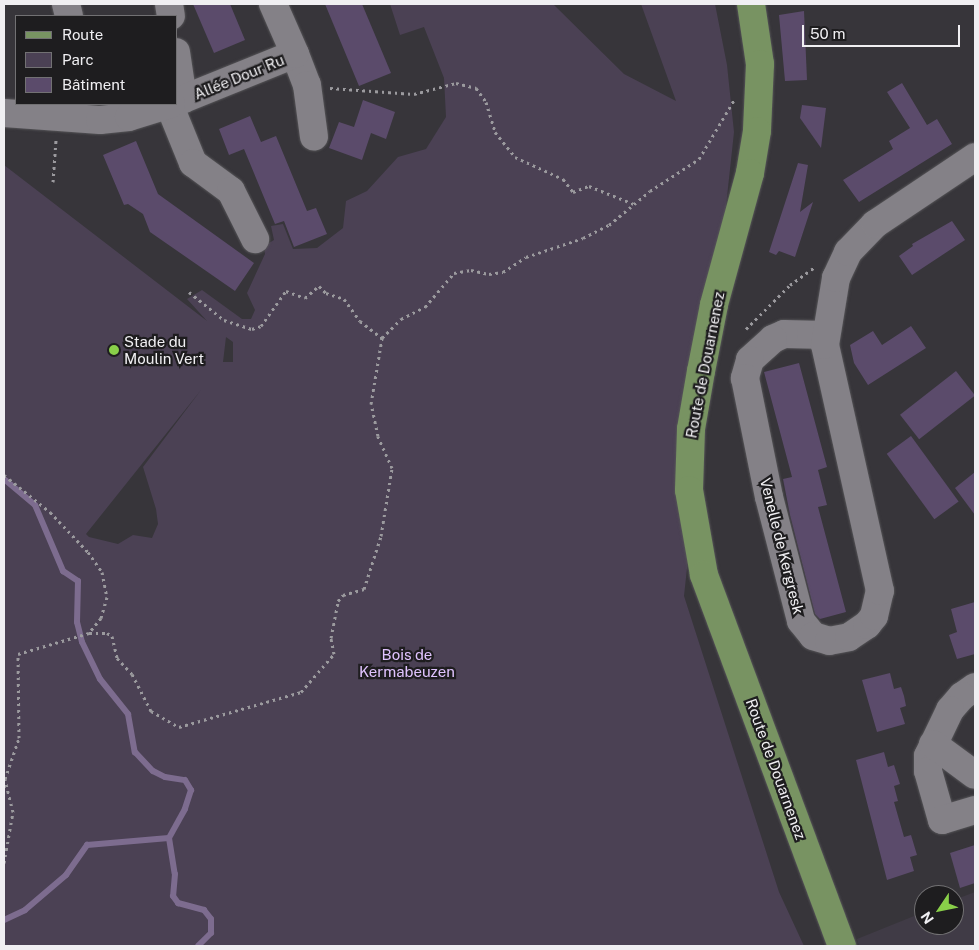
<!DOCTYPE html>
<meta charset="utf-8">
<style>
body{margin:0}
#map{position:relative;width:979px;height:950px;overflow:hidden;background:#37353a;font-family:"Public Sans",sans-serif}
div>[style]{position:absolute}
.built>*{inset:0;background:#403b46}
.green>*{inset:0;background:#4b4154}
.stream>*{height:6px;margin:-3px;padding:0 3px;transform-origin:3px;border-radius:3px;background:#7d6c8f}
.building>*{inset:0;background:#5b4b6b;transform-origin:0 0}
.path>*{height:3px;margin-top:-1.5px;transform-origin:0;background:repeating-linear-gradient(90deg,#9b9a9e 0 2.5px,transparent 0 6.5px)}
.roads{filter:drop-shadow(0 0 1px #555457) drop-shadow(0 0 1px #555457)}
.minor>*{height:28px;margin:-14px;padding:0 14px;transform-origin:14px;border-radius:14px;background:#848187}
.major>*{height:28px;margin:-14px;padding:0 14px;transform-origin:14px;border-radius:14px;background:#789362}
.dots>*{width:14px;height:14px;translate:-50% -50%;box-sizing:border-box;border:2px solid #1e1d1f;border-radius:50%}
span{translate:-50% -50%;white-space:nowrap;text-align:center;line-height:1.15;-webkit-text-stroke:4.5px #1e1d1f;paint-order:stroke}
.street-label{font-size:15px;color:#f0eff2}
.poi-label{font-size:15px;color:#f0eff2}
.left{translate:0 -50%;text-align:left}
.park-label{font-size:15px;color:#e0c3fe}
.frame{position:absolute;inset:0;border:5px solid #f0eff2;pointer-events:none}
.legend{position:absolute;left:15px;top:15px;width:162px;height:90px;box-sizing:border-box;background:#1e1d1f;border:1px solid #727173;margin:0;padding:6px 9px;list-style:none;font-size:15px;color:#f0eff2}
.legend li{display:flex;align-items:center;gap:10px;height:25px}
.legend b{width:25px;border:1px solid #727173}
.north{position:absolute;left:914px;top:885px;width:50px;height:50px;box-sizing:border-box;background:#1e1d1f;border:1px solid #727173;border-radius:50%;rotate:236deg;font-size:14px;font-weight:700;line-height:20px;text-align:center;color:#f0eff2}
.north::after{content:'';display:block;margin:auto;width:18px;height:22px;background:#89cf49;clip-path:polygon(50% 0,100% 100%,50% 72%,0 100%)}
.scale{position:absolute;left:802px;top:25px;width:158px;height:22px;box-sizing:border-box;border:2px solid #f0eff2;border-top:0;padding-left:6px;font-size:15px;line-height:18px;white-space:nowrap;color:#f0eff2;-webkit-text-stroke:4px #1e1d1f;paint-order:stroke}
</style>
<div id="map">
<div class="built">
<i style="clip-path:polygon(975px 892px,975px 946px,859px 946px,857px 939px,924px 912px,924px 925px,954px 925px,954px 900px)"></i>
</div>
<div class="green">
<i style="clip-path:polygon(evenodd,390px 4px,553px 4px,624px 74px,676px 101px,641px 4px,715px 4px,727px 65px,734px 132px,684px 596px,779px 892px,804px 946px,4px 946px,4px 165px,207px 321px,187px 299px,202px 290px,242px 319px,251px 319px,255px 310px,247px 293px,265px 254px,264px 246px,274px 240px,271px 226px,283px 224px,293px 249px,317px 248px,343px 228px,346px 201px,367px 191px,398px 157px,426px 149px,446px 117px,444px 78px,424px 27px,400px 35px,390px 4px,226px 337px,233px 342px,233px 362px,223px 362px,226px 337px,390px 4px,201px 390px,143px 467px,156px 509px,158px 524px,152px 538px,133px 535px,118px 544px,89px 537px,86px 534px,201px 390px)"></i>
</div>
<div class="stream">
<i style="left:4px;top:479px;width:40px;rotate:40deg"></i>
<i style="left:35px;top:505px;width:72px;rotate:67deg"></i>
<i style="left:63px;top:571px;width:18px;rotate:34deg"></i>
<i style="left:78px;top:581px;width:41px;rotate:91.4deg"></i>
<i style="left:77px;top:622px;width:21px;rotate:76deg"></i>
<i style="left:82px;top:642px;width:41px;rotate:64.1deg"></i>
<i style="left:100px;top:679px;width:45px;rotate:51.3deg"></i>
<i style="left:128px;top:714px;width:39px;rotate:80deg"></i>
<i style="left:135px;top:752px;width:26px;rotate:47deg"></i>
<i style="left:153px;top:771px;width:13px;rotate:27deg"></i>
<i style="left:165px;top:777px;width:20px;rotate:9deg"></i>
<i style="left:185px;top:780px;width:12px;rotate:59deg"></i>
<i style="left:191px;top:790px;width:20px;rotate:108deg"></i>
<i style="left:185px;top:809px;width:33px;rotate:119deg"></i>
<i style="left:169px;top:838px;width:36px;rotate:81deg"></i>
<i style="left:175px;top:874px;width:22px;rotate:95deg"></i>
<i style="left:173px;top:896px;width:9px;rotate:54deg"></i>
<i style="left:178px;top:903px;width:27px;rotate:15deg"></i>
<i style="left:204px;top:910px;width:11px;rotate:52deg"></i>
<i style="left:211px;top:919px;width:14px;rotate:90deg"></i>
<i style="left:211px;top:933px;width:18px;rotate:135deg"></i>
<i style="left:4px;top:920px;width:23px;rotate:-25deg"></i>
<i style="left:25px;top:910px;width:54px;rotate:-40.5deg"></i>
<i style="left:66px;top:875px;width:37px;rotate:-55deg"></i>
<i style="left:87px;top:845px;width:82px;rotate:-4.9deg"></i>
</div>
<div class="building">
<i style="clip-path:polygon(193px 4px,230px 4px,245px 40px,214px 53px)"></i>
<i style="clip-path:polygon(325px 4px,362px 4px,391px 73px,359px 86px)"></i>
<i style="clip-path:polygon(804px 11px,807px 80px,785px 81px,779px 15px)"></i>
<i style="clip-path:polygon(902px 83px,927px 125px,937px 119px,952px 144px,859px 202px,843px 180px,893px 149px,889px 141px,910px 128px,887px 92px)"></i>
<i style="clip-path:polygon(363px 100px,395px 112px,386px 139px,371px 133px,362px 160px,329px 148px,339px 122px,354px 127px)"></i>
<i style="clip-path:polygon(802px 105px,826px 108px,821px 148px,800px 118px)"></i>
<i style="clip-path:polygon(250px 116px,261px 142px,276px 136px,307px 211px,316px 208px,327px 234px,294px 247px,284px 221px,275px 224px,244px 149px,229px 155px,219px 129px)"></i>
<i style="clip-path:polygon(136px 141px,158px 194px,254px 263px,235px 291px,150px 232px,143px 214px,128px 204px,124px 205px,103px 155px)"></i>
<i style="clip-path:polygon(798px 163px,808px 165px,800px 212px,813px 202px,795px 257px,779px 251px,776px 255px,769px 252px)"></i>
<i style="clip-path:polygon(952px 221px,965px 240px,912px 275px,899px 256px,913px 246px,912px 244px)"></i>
<i style="clip-path:polygon(911px 326px,926px 348px,868px 385px,854px 363px,850px 345px,873px 331px,882px 345px)"></i>
<i style="clip-path:polygon(799px 363px,827px 467px,818px 470px,827px 505px,818px 507px,846px 612px,820px 619px,815px 614px,790px 515px,783px 479px,792px 477px,764px 372px)"></i>
<i style="left:956px;top:371px;width:31px;height:71px;rotate:52deg"></i>
<i style="left:911px;top:436px;width:81px;height:30px;rotate:54deg"></i>
<i style="clip-path:polygon(975px 472px,975px 515px,955px 488px)"></i>
<i style="clip-path:polygon(975px 602px,975px 654px,957px 659px,949px 635px,957px 632px,951px 609px)"></i>
<i style="clip-path:polygon(890px 673px,894px 689px,901px 687px,904px 696px,906px 706px,900px 708px,905px 724px,877px 732px,862px 680px)"></i>
<i style="clip-path:polygon(884px 752px,888px 767px,894px 765px,900px 784px,894px 786px,898px 801px,894px 802px,904px 837px,911px 835px,917px 855px,910px 857px,914px 871px,887px 880px,856px 760px)"></i>
<i style="clip-path:polygon(975px 845px,975px 883px,960px 888px,950px 853px)"></i>
</div>
<div class="path">
<i style="left:330px;top:88px;width:84px;rotate:4.1deg"></i>
<i style="left:414px;top:94px;width:43px;rotate:-14.7deg"></i>
<i style="left:456px;top:83px;width:21px;rotate:14deg"></i>
<i style="left:476px;top:88px;width:17px;rotate:54deg"></i>
<i style="left:486px;top:102px;width:31px;rotate:73deg"></i>
<i style="left:495px;top:132px;width:32px;rotate:51deg"></i>
<i style="left:515px;top:157px;width:53px;rotate:24.6deg"></i>
<i style="left:563px;top:179px;width:16px;rotate:52deg"></i>
<i style="left:573px;top:192px;width:17px;rotate:-21deg"></i>
<i style="left:589px;top:186px;width:48px;rotate:21.8deg"></i>
<i style="left:53px;top:182px;width:42px;rotate:-85.9deg"></i>
<i style="left:189px;top:292px;width:45px;rotate:38.7deg"></i>
<i style="left:224px;top:320px;width:29px;rotate:18deg"></i>
<i style="left:252px;top:329px;width:9px;rotate:-18deg"></i>
<i style="left:261px;top:326px;width:43px;rotate:-54.5deg"></i>
<i style="left:286px;top:291px;width:20px;rotate:20deg"></i>
<i style="left:305px;top:298px;width:18px;rotate:-41deg"></i>
<i style="left:319px;top:286px;width:10px;rotate:45deg"></i>
<i style="left:326px;top:293px;width:19px;rotate:18deg"></i>
<i style="left:344px;top:299px;width:27px;rotate:54deg"></i>
<i style="left:360px;top:321px;width:28px;rotate:38deg"></i>
<i style="left:746px;top:329px;width:62px;rotate:-45deg"></i>
<i style="left:790px;top:285px;width:29px;rotate:-36deg"></i>
<i style="left:4px;top:475px;width:59px;rotate:38.8deg"></i>
<i style="left:50px;top:512px;width:55px;rotate:46.5deg"></i>
<i style="left:88px;top:552px;width:24px;rotate:55deg"></i>
<i style="left:102px;top:572px;width:25px;rotate:79deg"></i>
<i style="left:107px;top:597px;width:22px;rotate:106deg"></i>
<i style="left:101px;top:618px;width:19px;rotate:129deg"></i>
<i style="left:4px;top:863px;width:52px;rotate:-80deg"></i>
<i style="left:13px;top:812px;width:34px;rotate:-104deg"></i>
<i style="left:5px;top:779px;width:43px;rotate:-71.1deg"></i>
<i style="left:19px;top:738px;width:84px;rotate:-90.7deg"></i>
<i style="left:18px;top:654px;width:74px;rotate:-16.5deg"></i>
<i style="left:89px;top:633px;width:18px"></i>
<i style="left:107px;top:633px;width:6px;rotate:31deg"></i>
<i style="left:112px;top:636px;width:23px;rotate:77deg"></i>
<i style="left:117px;top:658px;width:22px;rotate:47deg"></i>
<i style="left:132px;top:674px;width:42px;rotate:62.8deg"></i>
<i style="left:151px;top:711px;width:32px;rotate:30deg"></i>
<i style="left:179px;top:727px;width:127px;rotate:-16deg"></i>
<i style="left:301px;top:692px;width:50px;rotate:-49deg"></i>
<i style="left:334px;top:654px;width:16px;rotate:-101deg"></i>
<i style="left:331px;top:638px;width:38px;rotate:-79deg"></i>
<i style="left:338px;top:601px;width:8px;rotate:-50deg"></i>
<i style="left:343px;top:595px;width:22px;rotate:-16deg"></i>
<i style="left:364px;top:589px;width:56px;rotate:-72.2deg"></i>
<i style="left:381px;top:536px;width:69px;rotate:-80.8deg"></i>
<i style="left:392px;top:468px;width:35px;rotate:-114deg"></i>
<i style="left:378px;top:436px;width:33px;rotate:-102deg"></i>
<i style="left:371px;top:404px;width:67px;rotate:-80.5deg"></i>
<i style="left:382px;top:338px;width:27px;rotate:-45deg"></i>
<i style="left:401px;top:319px;width:27px;rotate:-27deg"></i>
<i style="left:425px;top:307px;width:45px;rotate:-49.5deg"></i>
<i style="left:454px;top:273px;width:17px;rotate:-10deg"></i>
<i style="left:471px;top:270px;width:18px;rotate:13deg"></i>
<i style="left:489px;top:274px;width:14px;rotate:-8deg"></i>
<i style="left:503px;top:272px;width:27px;rotate:-33deg"></i>
<i style="left:526px;top:257px;width:60px;rotate:-18.4deg"></i>
<i style="left:583px;top:238px;width:29px;rotate:-27deg"></i>
<i style="left:609px;top:225px;width:53px;rotate:-39.7deg"></i>
<i style="left:650px;top:191px;width:59px;rotate:-33.1deg"></i>
<i style="left:699px;top:159px;width:69px;rotate:-59.3deg"></i>
</div>
<div class="roads">
<div class="minor">
<i style="left:66px;top:4px;width:12px;rotate:76deg"></i>
<i style="left:169px;top:4px;width:12px;rotate:81deg"></i>
<i style="left:176px;top:52px;width:48px;rotate:81.5deg"></i>
<i style="left:295px;top:54px;width:33px;rotate:69deg"></i>
<i style="left:307px;top:85px;width:52px;rotate:82.3deg"></i>
<i style="left:176px;top:102px;width:128px;rotate:-22deg"></i>
<i style="left:295px;top:54px;width:55px;rotate:-113.7deg"></i>
<i style="left:169px;top:104px;width:64px;rotate:67.9deg"></i>
<i style="left:193px;top:163px;width:47px;rotate:36.4deg"></i>
<i style="left:231px;top:191px;width:54px;rotate:63.4deg"></i>
<i style="left:4px;top:113px;width:96px;rotate:4.2deg"></i>
<i style="left:100px;top:120px;width:29px;rotate:-6deg"></i>
<i style="left:129px;top:117px;width:44px;rotate:-17.2deg"></i>
<i style="left:826px;top:335px;width:42px;rotate:-178.6deg"></i>
<i style="left:784px;top:334px;width:12px;rotate:156deg"></i>
<i style="left:773px;top:339px;width:31px;rotate:138deg"></i>
<i style="left:750px;top:360px;width:19px;rotate:106deg"></i>
<i style="left:745px;top:378px;width:121px;rotate:78.6deg"></i>
<i style="left:769px;top:497px;width:128px;rotate:75.5deg"></i>
<i style="left:801px;top:621px;width:19px;rotate:51deg"></i>
<i style="left:813px;top:636px;width:17px;rotate:17deg"></i>
<i style="left:829px;top:641px;width:20px;rotate:-11deg"></i>
<i style="left:849px;top:637px;width:22px;rotate:-34deg"></i>
<i style="left:867px;top:625px;width:11px;rotate:-52deg"></i>
<i style="left:874px;top:616px;width:26px;rotate:-77deg"></i>
<i style="left:880px;top:591px;width:252px;rotate:-102.6deg"></i>
<i style="left:825px;top:345px;width:68px;rotate:-80.7deg"></i>
<i style="left:836px;top:278px;width:29px;rotate:-65deg"></i>
<i style="left:848px;top:252px;width:39px;rotate:-46deg"></i>
<i style="left:875px;top:224px;width:120px;rotate:-33.8deg"></i>
<i style="left:975px;top:687px;width:16px;rotate:145deg"></i>
<i style="left:962px;top:696px;width:18px;rotate:131deg"></i>
<i style="left:950px;top:710px;width:51px;rotate:115.6deg"></i>
<i style="left:928px;top:756px;width:15px;rotate:90deg"></i>
<i style="left:928px;top:771px;width:51px;rotate:74.1deg"></i>
<i style="left:942px;top:820px;width:34px;rotate:-17deg"></i>
<i style="left:933px;top:744px;width:52px;rotate:36.4deg"></i>
</div>
<div class="major">
<i style="left:751px;top:4px;width:61px;rotate:81.5deg"></i>
<i style="left:760px;top:64px;width:67px;rotate:92.6deg"></i>
<i style="left:757px;top:131px;width:43px;rotate:99.5deg"></i>
<i style="left:750px;top:173px;width:137px;rotate:105.3deg"></i>
<i style="left:714px;top:305px;width:67px;rotate:101.1deg"></i>
<i style="left:701px;top:371px;width:59px;rotate:99.8deg"></i>
<i style="left:691px;top:429px;width:61px;rotate:91.9deg"></i>
<i style="left:689px;top:490px;width:86px;rotate:80deg"></i>
<i style="left:704px;top:575px;width:396px;rotate:69.6deg"></i>
</div>
</div>
<div class="dots">
<i style="left:114px;top:350px;background:#89cf49"></i>
</div>
<div class="street-label">
<span style="left:239px;top:77px;rotate:-22deg">Allée Dour Ru</span>
<span style="left:705px;top:365px;rotate:-79deg">Route de Douarnenez</span>
<span style="left:782px;top:546px;rotate:76deg">Venelle de Kergresk</span>
<span style="left:776px;top:769px;rotate:70deg">Route de Douarnenez</span>
</div>
<div class="poi-label">
<span class="left" style="left:124px;top:350px">Stade du<br>Moulin Vert</span>
</div>
<div class="park-label">
<span style="left:407px;top:663px">Bois de<br>Kermabeuzen</span>
</div>
<div class="frame"></div>
<ul class="legend">
<li><b style="height:6px;background:#789362"></b>Route</li>
<li><b style="height:14px;background:#4b4154"></b>Parc</li>
<li><b style="height:14px;background:#5b4b6b"></b>Bâtiment</li>
</ul>
<div class="north">N</div>
<div class="scale">50 m</div>
</div>
